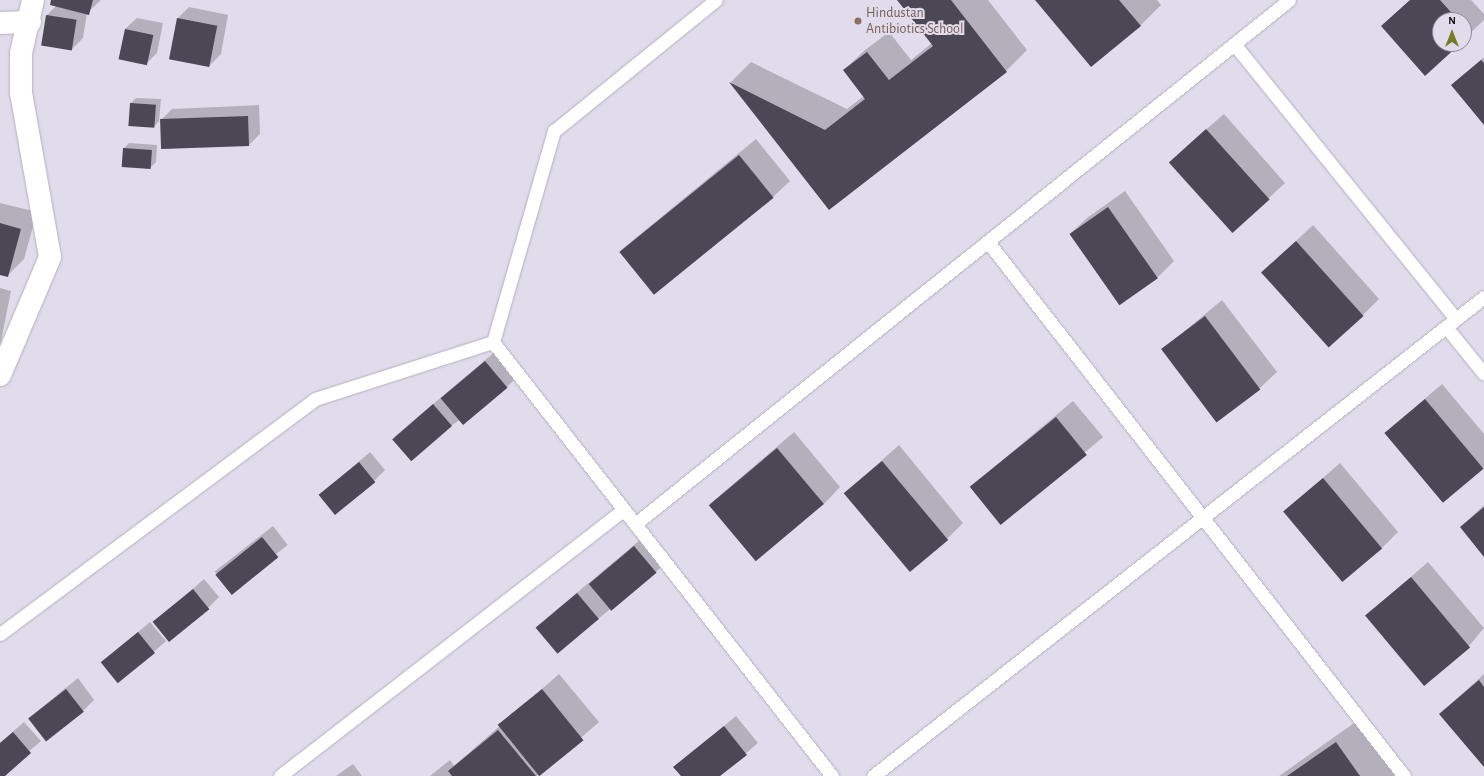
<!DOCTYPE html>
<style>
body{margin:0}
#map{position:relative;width:1484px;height:776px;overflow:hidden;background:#e0dceb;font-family:"Alegreya Sans",sans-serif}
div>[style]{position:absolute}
.shadow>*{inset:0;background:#0003;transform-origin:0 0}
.building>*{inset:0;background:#4b4754;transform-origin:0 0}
.roads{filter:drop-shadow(0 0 1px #b4b0be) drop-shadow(0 0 1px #b4b0be)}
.service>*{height:13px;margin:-6.5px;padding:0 6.5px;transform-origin:6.5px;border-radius:6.5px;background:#fff}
.minor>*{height:22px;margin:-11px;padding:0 11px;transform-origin:11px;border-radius:11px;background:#fff}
.dots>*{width:11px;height:11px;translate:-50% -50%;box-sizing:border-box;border:2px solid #e0dceb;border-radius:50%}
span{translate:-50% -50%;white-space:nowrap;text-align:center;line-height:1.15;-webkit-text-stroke:4px #e0dceb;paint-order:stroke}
.education-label{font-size:14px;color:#785e54}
.left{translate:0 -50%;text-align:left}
.north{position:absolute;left:1432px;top:12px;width:40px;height:40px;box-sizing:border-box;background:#e0dceb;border:1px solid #8c8994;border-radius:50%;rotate:0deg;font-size:11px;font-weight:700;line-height:16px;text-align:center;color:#0f0d12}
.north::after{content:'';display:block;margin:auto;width:14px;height:18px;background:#777b24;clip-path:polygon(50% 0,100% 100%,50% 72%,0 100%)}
</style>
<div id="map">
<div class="shadow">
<i style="clip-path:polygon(52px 0,101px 0,87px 13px,83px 38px,72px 49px,47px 15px,56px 6px)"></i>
<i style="clip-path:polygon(898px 0,988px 0,1027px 50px,1006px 71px,829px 209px,731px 82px,751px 62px,847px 109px,864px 96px,844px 70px,865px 50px,889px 32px,911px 60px,932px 43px)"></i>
<i style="clip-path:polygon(1037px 0,1157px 0,1161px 5px,1140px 26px)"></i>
<i style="clip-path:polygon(1410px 0,1471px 0,1484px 14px,1484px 20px,1464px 39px,1464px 20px,1440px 20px,1440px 44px,1459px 44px,1425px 74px,1382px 26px)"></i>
<i style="clip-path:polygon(189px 7px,228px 15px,221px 54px,209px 66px,178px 18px)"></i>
<i style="clip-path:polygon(137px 18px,163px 23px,157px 53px,146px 64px,119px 59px,125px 29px)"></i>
<i style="clip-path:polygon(1484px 57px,1484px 123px,1452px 85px)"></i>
<i style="clip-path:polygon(136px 98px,161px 99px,159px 121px,154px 127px,131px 103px)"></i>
<i style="clip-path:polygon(259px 105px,260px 134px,249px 145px,162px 149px,161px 120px,172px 109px)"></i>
<i style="clip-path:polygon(1224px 114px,1285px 183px,1268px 199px,1187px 146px)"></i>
<i style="clip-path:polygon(756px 139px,790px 181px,773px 197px,620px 251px)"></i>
<i style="clip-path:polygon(129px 143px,157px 145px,156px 162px,150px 168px,124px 148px)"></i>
<i style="clip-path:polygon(1125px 191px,1174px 261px,1157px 278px,1070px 234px,1087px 218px)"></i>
<i style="clip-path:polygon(0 203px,37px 212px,24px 259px,7px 276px,0 274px)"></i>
<i style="clip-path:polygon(1313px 225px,1379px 299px,1363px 315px,1262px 273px)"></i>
<i style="clip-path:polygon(0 288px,11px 291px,0 346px)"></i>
<i style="clip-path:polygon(1222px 300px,1277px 372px,1260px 388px,1163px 349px)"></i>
<i style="clip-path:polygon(497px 350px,518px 376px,507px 387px,451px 426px,393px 438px)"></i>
<i style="clip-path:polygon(1442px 384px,1484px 434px,1484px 467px,1443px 502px,1385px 433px)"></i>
<i style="left:1073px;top:401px;width:47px;height:133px;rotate:50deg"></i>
<i style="clip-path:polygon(794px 432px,840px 487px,824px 504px,710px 504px)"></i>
<i style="clip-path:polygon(899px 445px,963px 523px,947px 539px,845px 493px)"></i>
<i style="clip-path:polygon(370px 452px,385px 470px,374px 481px,320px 495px)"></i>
<i style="clip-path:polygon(1340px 463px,1398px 532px,1381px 549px,1284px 512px)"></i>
<i style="clip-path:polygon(1484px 505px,1484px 555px,1461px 527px)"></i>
<i style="left:273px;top:526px;width:24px;height:74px;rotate:52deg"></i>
<i style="clip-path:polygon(646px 535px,667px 561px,656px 572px,598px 619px,536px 627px)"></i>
<i style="clip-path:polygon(1428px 562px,1484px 628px,1469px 646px,1366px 616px)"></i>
<i style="clip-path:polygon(204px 579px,219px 597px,208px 608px,155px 622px)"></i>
<i style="left:150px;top:622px;width:25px;height:62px;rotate:50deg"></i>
<i style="clip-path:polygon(559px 674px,599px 722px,537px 776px,430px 776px,450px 760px,454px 766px)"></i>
<i style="clip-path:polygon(1484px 674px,1484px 766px,1440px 714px)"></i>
<i style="clip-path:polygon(78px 678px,94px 700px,83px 711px,29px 718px)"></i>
<i style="clip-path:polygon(736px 716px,758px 743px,719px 776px,682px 776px,675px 767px)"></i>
<i style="clip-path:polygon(1357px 721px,1396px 776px,1279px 776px)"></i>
<i style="clip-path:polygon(24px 722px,41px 741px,0 776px,0 743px)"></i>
<i style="clip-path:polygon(353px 764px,362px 776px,336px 776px)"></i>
</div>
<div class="building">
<i style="clip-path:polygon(51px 0,93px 0,89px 15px,50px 5px)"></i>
<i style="clip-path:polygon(897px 0,951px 0,1007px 72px,829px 210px,729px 82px,825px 130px,865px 99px,843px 70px,867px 52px,889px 80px,933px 46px)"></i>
<i style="clip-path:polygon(1035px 0,1119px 0,1141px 26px,1091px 67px)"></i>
<i style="clip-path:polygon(1410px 0,1440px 0,1458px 20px,1440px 20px,1440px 44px,1460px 44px,1425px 76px,1381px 26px)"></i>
<i style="left:46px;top:15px;width:31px;height:31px;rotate:9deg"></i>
<i style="left:177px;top:18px;width:41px;height:42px;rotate:11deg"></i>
<i style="clip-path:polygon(1464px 26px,1471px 34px,1464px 41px)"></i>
<i style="left:125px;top:29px;width:29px;height:31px;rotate:12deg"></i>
<i style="clip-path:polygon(1481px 60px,1484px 63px,1484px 125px,1451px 85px)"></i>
<i style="left:130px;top:103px;width:26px;height:23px;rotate:4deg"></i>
<i style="left:248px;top:116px;width:30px;height:88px;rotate:88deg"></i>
<i style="left:1206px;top:129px;width:95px;height:50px;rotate:48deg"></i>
<i style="left:123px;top:148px;width:29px;height:19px;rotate:4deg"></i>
<i style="left:739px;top:155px;width:55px;height:154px;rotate:51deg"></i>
<i style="left:1108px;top:207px;width:87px;height:47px;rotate:55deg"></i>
<i style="clip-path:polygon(0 223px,21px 229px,8px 277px,0 275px)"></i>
<i style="left:1296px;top:241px;width:101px;height:47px;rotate:48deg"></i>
<i style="left:1205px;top:316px;width:92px;height:55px;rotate:53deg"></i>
<i style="left:485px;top:361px;width:35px;height:58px;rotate:50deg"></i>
<i style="left:1425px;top:399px;width:91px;height:53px;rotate:50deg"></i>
<i style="left:433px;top:404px;width:29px;height:54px;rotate:49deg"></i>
<i style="left:1056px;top:417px;width:49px;height:111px;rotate:51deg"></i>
<i style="left:777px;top:448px;width:73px;height:89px;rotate:50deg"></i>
<i style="left:882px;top:461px;width:103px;height:50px;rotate:50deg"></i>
<i style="left:359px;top:462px;width:26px;height:52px;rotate:51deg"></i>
<i style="left:1323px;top:478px;width:92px;height:52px;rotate:50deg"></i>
<i style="clip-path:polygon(1484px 507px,1484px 557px,1460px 527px)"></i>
<i style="left:262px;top:537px;width:26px;height:60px;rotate:51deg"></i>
<i style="left:634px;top:546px;width:35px;height:59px;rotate:50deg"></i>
<i style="left:1411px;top:577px;width:92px;height:60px;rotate:50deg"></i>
<i style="left:193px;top:589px;width:26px;height:52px;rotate:51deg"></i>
<i style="left:577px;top:593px;width:34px;height:54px;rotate:50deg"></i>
<i style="left:138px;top:632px;width:27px;height:48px;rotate:51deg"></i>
<i style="clip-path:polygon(1479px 680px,1484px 687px,1484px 767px,1439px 714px)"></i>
<i style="left:66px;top:689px;width:29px;height:48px;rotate:52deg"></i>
<i style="left:542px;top:689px;width:66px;height:57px;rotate:51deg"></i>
<i style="clip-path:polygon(724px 726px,747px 755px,720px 776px,681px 776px,673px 767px)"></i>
<i style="clip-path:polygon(498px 730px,536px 776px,452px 776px,448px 771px)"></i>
<i style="clip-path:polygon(13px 732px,31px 753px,5px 776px,0 776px,0 743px)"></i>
<i style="clip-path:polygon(1336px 742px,1360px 776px,1287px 776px)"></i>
</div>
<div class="roads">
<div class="service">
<i style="left:1234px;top:44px;width:353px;rotate:51.1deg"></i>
<i style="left:988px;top:242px;width:677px;rotate:52.08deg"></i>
<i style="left:1446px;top:327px;width:60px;rotate:51deg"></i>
<i style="left:493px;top:342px;width:551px;rotate:52.01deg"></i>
<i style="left:493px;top:342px;width:220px;rotate:-73.9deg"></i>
<i style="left:554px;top:131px;width:208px;rotate:-39deg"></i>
<i style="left:635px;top:524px;width:838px;rotate:-38.7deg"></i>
<i style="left:0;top:634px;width:393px;rotate:-36.7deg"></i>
<i style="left:315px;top:399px;width:187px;rotate:-17.8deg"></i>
<i style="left:280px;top:776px;width:434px;rotate:-37.8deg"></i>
<i style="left:873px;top:776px;width:776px;rotate:-38.1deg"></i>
</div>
<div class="minor">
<i style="left:0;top:23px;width:30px;rotate:-2deg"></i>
<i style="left:0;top:375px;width:128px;rotate:-67deg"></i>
<i style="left:50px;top:257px;width:167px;rotate:-100deg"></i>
<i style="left:21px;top:93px;width:40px;rotate:-90deg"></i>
<i style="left:21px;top:53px;width:54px;rotate:-77.2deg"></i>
</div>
</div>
<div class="dots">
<i style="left:858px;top:21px;background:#8d6e63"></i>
</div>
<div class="education-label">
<span class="left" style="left:866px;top:21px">Hindustan<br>Antibiotics School</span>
</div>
<div class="north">N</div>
</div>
